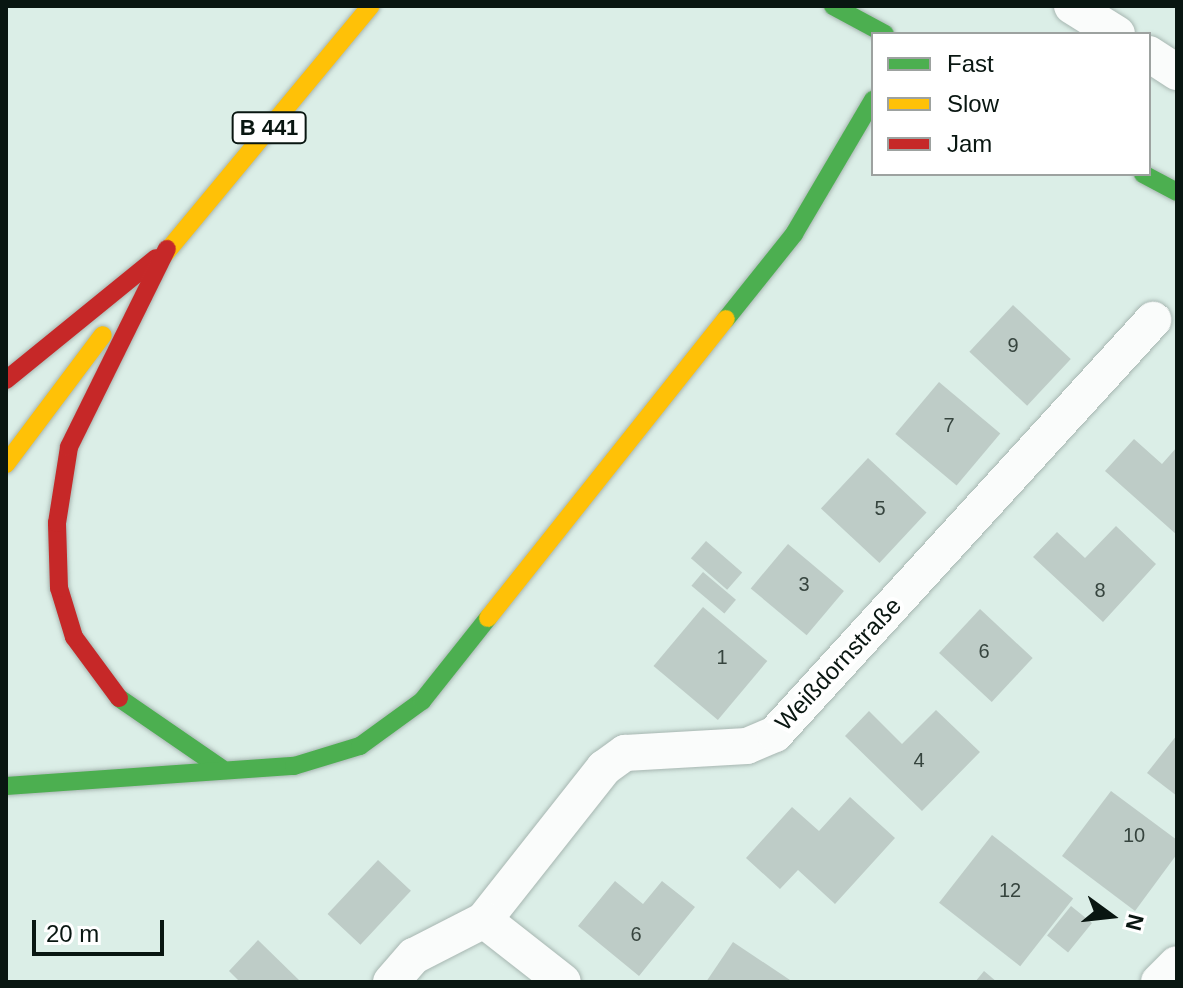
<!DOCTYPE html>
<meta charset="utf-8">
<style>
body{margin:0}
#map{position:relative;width:1183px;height:988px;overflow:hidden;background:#dbeee7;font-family:Helvetica,sans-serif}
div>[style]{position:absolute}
.building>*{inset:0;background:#beccc7;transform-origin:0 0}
.roads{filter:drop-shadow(0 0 2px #a7b6b1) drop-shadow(0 0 2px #a7b6b1)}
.street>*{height:36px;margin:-18px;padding:0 18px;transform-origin:18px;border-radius:18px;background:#fafcfb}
.fast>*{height:18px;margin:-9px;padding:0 9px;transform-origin:9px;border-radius:9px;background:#4caf50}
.slow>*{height:18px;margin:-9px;padding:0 9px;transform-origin:9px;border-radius:9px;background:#ffc107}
.jam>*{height:18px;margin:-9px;padding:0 9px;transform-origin:9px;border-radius:9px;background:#c62828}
span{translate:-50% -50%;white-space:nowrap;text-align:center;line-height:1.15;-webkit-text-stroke:8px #fff;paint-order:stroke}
.number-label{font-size:20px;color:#36443e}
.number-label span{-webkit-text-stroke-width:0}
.shield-label span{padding:2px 6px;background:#fff;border:2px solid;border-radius:6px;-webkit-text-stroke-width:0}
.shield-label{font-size:22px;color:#091611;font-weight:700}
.street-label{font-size:24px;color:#091611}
.frame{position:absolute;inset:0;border:8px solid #091611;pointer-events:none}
.legend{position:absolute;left:871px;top:32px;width:280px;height:144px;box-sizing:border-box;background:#fff;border:2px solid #9da2a0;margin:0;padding:10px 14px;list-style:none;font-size:24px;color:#091611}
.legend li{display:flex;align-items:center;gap:16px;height:40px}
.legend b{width:40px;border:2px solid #9da2a0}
.north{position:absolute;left:1071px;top:876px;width:80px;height:80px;-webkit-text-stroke:6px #fff;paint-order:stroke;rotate:105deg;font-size:22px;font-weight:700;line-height:32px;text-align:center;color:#091611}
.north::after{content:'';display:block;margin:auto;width:28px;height:36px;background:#091611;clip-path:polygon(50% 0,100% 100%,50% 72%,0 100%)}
.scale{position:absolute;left:32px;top:920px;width:132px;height:36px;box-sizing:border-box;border:4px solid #091611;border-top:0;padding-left:10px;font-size:24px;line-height:28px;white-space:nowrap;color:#091611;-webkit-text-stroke:6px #fff;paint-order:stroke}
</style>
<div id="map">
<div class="building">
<i style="left:1013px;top:305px;width:79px;height:64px;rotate:43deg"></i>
<i style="left:939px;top:382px;width:80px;height:68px;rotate:40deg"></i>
<i style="clip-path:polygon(1134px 439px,1162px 464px,1177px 447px,1177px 535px,1105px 471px)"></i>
<i style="left:868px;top:458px;width:80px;height:69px;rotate:43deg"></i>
<i style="clip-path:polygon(1116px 526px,1156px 564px,1103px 622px,1033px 557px,1057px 532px,1085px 558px)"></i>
<i style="left:706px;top:541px;width:48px;height:23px;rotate:41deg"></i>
<i style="left:788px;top:544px;width:73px;height:58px;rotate:40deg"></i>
<i style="left:703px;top:572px;width:43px;height:18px;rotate:40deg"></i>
<i style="left:703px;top:607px;width:84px;height:77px;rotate:40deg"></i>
<i style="left:980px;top:609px;width:72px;height:60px;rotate:43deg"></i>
<i style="clip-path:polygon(936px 710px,980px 752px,922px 811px,845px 736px,869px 711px,902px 744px)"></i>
<i style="clip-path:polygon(1177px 735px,1177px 796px,1147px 773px)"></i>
<i style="clip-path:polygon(1111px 791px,1177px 840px,1177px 854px,1135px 911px,1062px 856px)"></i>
<i style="clip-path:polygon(850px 797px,895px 838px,835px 904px,798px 870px,780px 889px,746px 858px,792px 807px,819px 831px)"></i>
<i style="left:992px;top:835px;width:103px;height:86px;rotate:38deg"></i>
<i style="left:378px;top:860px;width:45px;height:74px;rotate:43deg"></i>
<i style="clip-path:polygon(615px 881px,643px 904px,662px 881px,695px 907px,639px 976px,578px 926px)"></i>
<i style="left:1071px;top:906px;width:27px;height:38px;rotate:39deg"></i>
<i style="clip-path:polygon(258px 940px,301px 982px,240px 982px,229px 971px)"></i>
<i style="clip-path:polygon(733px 942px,793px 982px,706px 982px)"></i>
<i style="clip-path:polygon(984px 971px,997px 982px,975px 982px)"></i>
</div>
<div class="roads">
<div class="street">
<i style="left:1072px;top:6px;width:53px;rotate:31.9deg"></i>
<i style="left:1149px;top:54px;width:33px;rotate:33deg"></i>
<i style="left:484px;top:920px;width:194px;rotate:-51.7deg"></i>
<i style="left:604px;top:768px;width:26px;rotate:-36deg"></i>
<i style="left:625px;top:753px;width:122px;rotate:-3.3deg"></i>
<i style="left:747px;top:746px;width:30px;rotate:-23deg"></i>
<i style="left:775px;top:734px;width:561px;rotate:-47.6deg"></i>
<i style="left:391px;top:982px;width:35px;rotate:-49deg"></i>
<i style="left:414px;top:956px;width:79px;rotate:-27.2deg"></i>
<i style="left:484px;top:920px;width:100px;rotate:38.1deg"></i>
<i style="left:1159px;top:982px;width:25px;rotate:-45deg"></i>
</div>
<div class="fast">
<i style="left:833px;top:6px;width:59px;rotate:28.3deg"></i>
<i style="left:1143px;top:174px;width:38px;rotate:28deg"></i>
<i style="left:726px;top:319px;width:109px;rotate:-51.3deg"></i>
<i style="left:794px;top:234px;width:156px;rotate:-59.5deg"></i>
<i style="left:119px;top:698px;width:124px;rotate:34.5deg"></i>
<i style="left:6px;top:786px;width:289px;rotate:-4deg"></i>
<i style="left:294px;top:766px;width:69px;rotate:-16.9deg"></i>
<i style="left:360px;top:746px;width:77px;rotate:-36deg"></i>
<i style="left:422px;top:701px;width:106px;rotate:-51.5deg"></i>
</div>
<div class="slow">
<i style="left:149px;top:273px;width:347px;rotate:-50.3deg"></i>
<i style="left:6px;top:464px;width:161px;rotate:-53.1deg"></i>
<i style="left:488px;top:618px;width:382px;rotate:-51.5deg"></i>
</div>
<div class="jam">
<i style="left:6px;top:380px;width:193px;rotate:-39.1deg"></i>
<i style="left:119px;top:698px;width:76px;rotate:-126.4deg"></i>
<i style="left:74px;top:637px;width:51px;rotate:-107deg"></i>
<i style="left:59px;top:588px;width:65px;rotate:-91.8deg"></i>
<i style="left:57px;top:523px;width:77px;rotate:-81deg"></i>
<i style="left:69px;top:447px;width:221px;rotate:-63.7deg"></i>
</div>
</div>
<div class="number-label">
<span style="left:1013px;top:345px">9</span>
<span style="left:949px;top:425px">7</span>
<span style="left:880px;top:508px">5</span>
<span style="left:804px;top:584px">3</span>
<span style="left:1100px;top:590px">8</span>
<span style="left:984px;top:651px">6</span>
<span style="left:722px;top:657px">1</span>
<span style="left:919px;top:760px">4</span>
<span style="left:1134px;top:835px">10</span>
<span style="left:1010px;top:890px">12</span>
<span style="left:636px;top:934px">6</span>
</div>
<div class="shield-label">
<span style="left:269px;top:128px">B 441</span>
</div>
<div class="street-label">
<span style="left:838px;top:664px;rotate:-47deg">Weißdornstraße</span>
</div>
<div class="frame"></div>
<ul class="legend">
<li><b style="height:10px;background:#4caf50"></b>Fast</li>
<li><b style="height:10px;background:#ffc107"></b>Slow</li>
<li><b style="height:10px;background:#c62828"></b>Jam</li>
</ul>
<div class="north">N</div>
<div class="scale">20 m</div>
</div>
